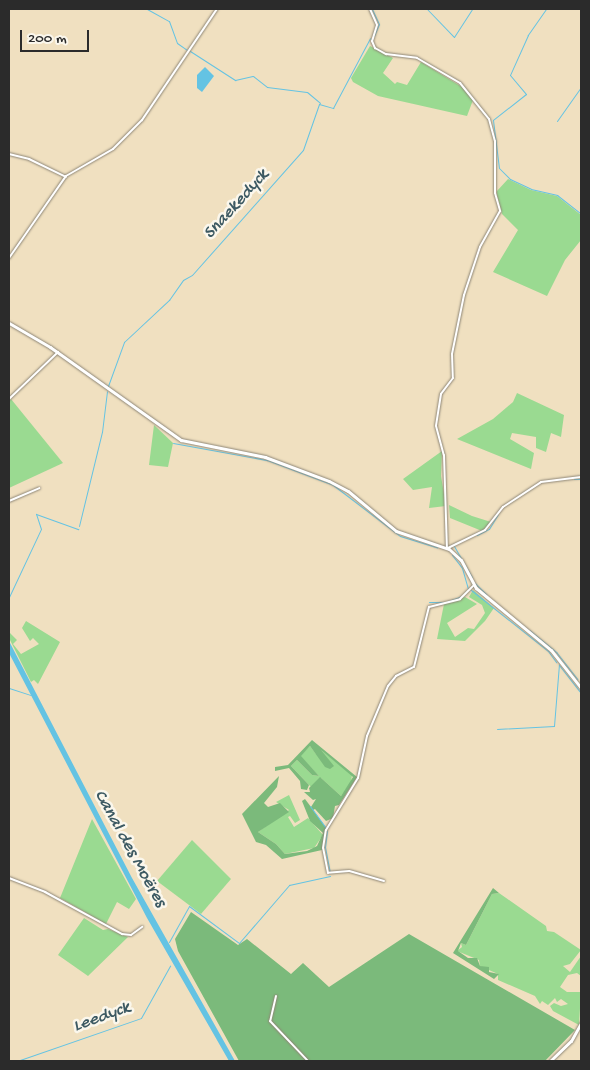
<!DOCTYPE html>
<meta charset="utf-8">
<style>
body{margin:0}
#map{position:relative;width:590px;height:1070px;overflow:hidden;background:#f0e0c0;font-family:"Gochi Hand",sans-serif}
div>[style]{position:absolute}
.green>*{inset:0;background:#9ada91}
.forest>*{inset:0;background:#7bba7b}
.water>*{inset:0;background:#64c3e3}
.stream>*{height:1px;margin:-0.5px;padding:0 0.5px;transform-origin:0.5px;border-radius:0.5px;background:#64c3e3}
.roads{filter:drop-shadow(0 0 1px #8e8676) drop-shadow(0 0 1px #8e8676)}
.street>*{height:2px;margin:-1px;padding:0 1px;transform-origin:1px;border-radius:1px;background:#fff}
.secondary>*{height:3px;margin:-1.5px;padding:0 1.5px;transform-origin:1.5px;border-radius:1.5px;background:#fff}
span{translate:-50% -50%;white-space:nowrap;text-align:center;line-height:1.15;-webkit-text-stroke:5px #fbf7ec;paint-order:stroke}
.water-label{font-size:18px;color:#3c5962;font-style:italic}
.frame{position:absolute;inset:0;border:10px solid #2b2b2b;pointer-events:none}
.scale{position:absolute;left:20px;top:30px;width:69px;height:22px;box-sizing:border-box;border:2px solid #2b2b2b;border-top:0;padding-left:6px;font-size:15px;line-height:18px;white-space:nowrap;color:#2b2b2b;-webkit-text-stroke:4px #fbf7ec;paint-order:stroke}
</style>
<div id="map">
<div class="green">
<i style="clip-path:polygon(370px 46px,393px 58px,383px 73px,395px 84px,397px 82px,407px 85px,421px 62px,462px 87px,473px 100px,467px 116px,378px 96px,353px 82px,351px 78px)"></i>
<i style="clip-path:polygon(508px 179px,531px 190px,557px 196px,581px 215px,581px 240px,565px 260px,547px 296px,493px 272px,518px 230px,502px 214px,497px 195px,497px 191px)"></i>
<i style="clip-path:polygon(517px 393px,564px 415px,561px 437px,551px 433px,546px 452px,536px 448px,536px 437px,512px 433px,510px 439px,534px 453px,531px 469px,457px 439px,493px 419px,513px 402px)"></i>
<i style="clip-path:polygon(11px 399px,63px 463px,9px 488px,9px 401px)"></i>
<i style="clip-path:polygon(154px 425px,173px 443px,168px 467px,149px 465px)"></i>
<i style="clip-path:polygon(442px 451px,441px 476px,446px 506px,429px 508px,432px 487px,413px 490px,403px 479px)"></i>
<i style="clip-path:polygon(449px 505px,472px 516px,491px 522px,482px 531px,450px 518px)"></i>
<i style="clip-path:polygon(473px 590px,494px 608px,485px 621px,465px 641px,437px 639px,444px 604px,465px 597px,477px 604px,447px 623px,455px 637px,468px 628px,474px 629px,485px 613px,482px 605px,469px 597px)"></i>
<i style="clip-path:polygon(26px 621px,60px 642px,38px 684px,34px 680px,31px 682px,9px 638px,9px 623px,10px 633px,17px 640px,13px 644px,21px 654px,39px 644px,33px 638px,30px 641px,22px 628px)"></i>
<i style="clip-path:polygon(310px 746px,316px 754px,324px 755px,319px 751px,321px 750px,352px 775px,351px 782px,341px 796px,321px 778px,311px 787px,291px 766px,297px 760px,312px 775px,319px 776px,300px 756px)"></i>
<i style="clip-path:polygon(289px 795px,300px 820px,295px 823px,290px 816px,288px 817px,294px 827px,308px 818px,323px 835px,314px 848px,285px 854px,276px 844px,258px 832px,289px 810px,276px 802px)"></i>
<i style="clip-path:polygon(92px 819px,136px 899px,129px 909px,117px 902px,106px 924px,60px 898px)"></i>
<i style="clip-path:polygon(192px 840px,231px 879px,201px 914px,157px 881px)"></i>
<i style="clip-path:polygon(499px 893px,546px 926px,547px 931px,554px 932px,581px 950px,570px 964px,563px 966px,570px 972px,581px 956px,581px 976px,577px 973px,568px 975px,560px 987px,567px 992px,581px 992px,579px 1025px,553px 1011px,550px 1006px,554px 1003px,561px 1006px,568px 1004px,561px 999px,557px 1002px,555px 998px,548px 1005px,542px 1001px,540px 1004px,535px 996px,498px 980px,498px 974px,480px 966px,479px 960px,457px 951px,462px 947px,461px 943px,466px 945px,492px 894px)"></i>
<i style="clip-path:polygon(84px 918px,103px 930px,108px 929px,128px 937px,88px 976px,58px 955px)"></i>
</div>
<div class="forest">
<i style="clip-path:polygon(312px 740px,357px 777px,339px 805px,335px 806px,333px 818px,326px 821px,315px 809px,313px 810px,327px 829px,322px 850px,282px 859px,266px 845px,256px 842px,242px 814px,279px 776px,277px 787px,264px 803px,268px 807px,280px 803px,289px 812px,258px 832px,276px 844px,285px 854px,307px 851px,317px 846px,323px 833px,310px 821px,302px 801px,305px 799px,311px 807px,316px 799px,313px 800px,304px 792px,310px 792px,309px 788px,320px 777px,341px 796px,353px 777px,321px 750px,334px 766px,330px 769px,325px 767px,310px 746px,301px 756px,319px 776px,312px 775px,297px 760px,291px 766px,309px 785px,307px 790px,301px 789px,300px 781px,289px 768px,275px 771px,275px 767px,288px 765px)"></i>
<i style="clip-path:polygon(493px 888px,499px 893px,492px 894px,466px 945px,461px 943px,458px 951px,468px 958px,477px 958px,480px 966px,489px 967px,489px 972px,499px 974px,494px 979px,453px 953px)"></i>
<i style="clip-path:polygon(191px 912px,238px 945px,247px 939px,291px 974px,303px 963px,329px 987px,409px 934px,575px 1030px,545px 1061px,239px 1061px,178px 951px,175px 939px)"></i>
</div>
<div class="water">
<i style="clip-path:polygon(205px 67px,214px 76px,202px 92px,197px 88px,197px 75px)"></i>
<i style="clip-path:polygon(9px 641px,132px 878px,235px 1061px,229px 1061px,147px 918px,9px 653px)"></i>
</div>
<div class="stream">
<i style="left:147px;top:9px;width:25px;rotate:29deg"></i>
<i style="left:169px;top:21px;width:23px;rotate:70deg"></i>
<i style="left:177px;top:43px;width:12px;rotate:35deg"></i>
<i style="left:372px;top:9px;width:17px;rotate:65deg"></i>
<i style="left:379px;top:24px;width:13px;rotate:113deg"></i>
<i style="left:427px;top:9px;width:39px;rotate:46deg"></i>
<i style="left:454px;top:37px;width:33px;rotate:-57deg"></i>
<i style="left:546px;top:9px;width:32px;rotate:125deg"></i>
<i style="left:528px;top:35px;width:44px;rotate:114.2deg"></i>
<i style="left:510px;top:75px;width:25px;rotate:50deg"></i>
<i style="left:526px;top:94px;width:42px;rotate:141.8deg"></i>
<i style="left:493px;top:120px;width:48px;rotate:82.9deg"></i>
<i style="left:499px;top:168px;width:16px;rotate:45deg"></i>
<i style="left:510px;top:179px;width:23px;rotate:25deg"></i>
<i style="left:531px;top:189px;width:27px;rotate:13deg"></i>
<i style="left:557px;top:195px;width:31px;rotate:38deg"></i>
<i style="left:190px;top:51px;width:54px;rotate:32.8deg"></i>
<i style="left:235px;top:80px;width:18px;rotate:-13deg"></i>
<i style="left:253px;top:76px;width:18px;rotate:38deg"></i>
<i style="left:267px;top:87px;width:40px;rotate:7.1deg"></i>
<i style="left:307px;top:92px;width:17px;rotate:40deg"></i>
<i style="left:557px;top:121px;width:42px;rotate:-54.8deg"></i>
<i style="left:108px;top:386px;width:47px;rotate:-70deg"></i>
<i style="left:124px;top:342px;width:62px;rotate:-43deg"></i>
<i style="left:169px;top:300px;width:24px;rotate:-55deg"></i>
<i style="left:183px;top:280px;width:10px;rotate:-29deg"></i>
<i style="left:192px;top:275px;width:167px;rotate:-48.4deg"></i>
<i style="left:303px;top:150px;width:49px;rotate:-70.8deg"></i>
<i style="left:319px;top:104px;width:15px;rotate:16deg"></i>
<i style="left:333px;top:108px;width:79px;rotate:-62.1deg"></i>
<i style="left:173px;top:443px;width:96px;rotate:10.3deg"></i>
<i style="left:267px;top:460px;width:71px;rotate:20.7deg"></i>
<i style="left:333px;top:485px;width:84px;rotate:37.3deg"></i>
<i style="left:400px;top:536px;width:39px;rotate:17deg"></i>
<i style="left:574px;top:479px;width:7px"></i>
<i style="left:79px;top:526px;width:97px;rotate:-76.3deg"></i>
<i style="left:102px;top:432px;width:41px;rotate:-83deg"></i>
<i style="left:477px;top:535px;width:13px;rotate:-27deg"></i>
<i style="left:489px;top:529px;width:17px;rotate:-59deg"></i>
<i style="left:454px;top:546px;width:36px;rotate:60deg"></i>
<i style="left:452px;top:555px;width:16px;rotate:52deg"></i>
<i style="left:462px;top:568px;width:22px;rotate:74deg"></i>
<i style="left:475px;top:583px;width:16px;rotate:45deg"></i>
<i style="left:471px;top:590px;width:98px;rotate:38.4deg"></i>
<i style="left:548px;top:651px;width:14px;rotate:54deg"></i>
<i style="left:9px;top:597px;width:75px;rotate:-64.8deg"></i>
<i style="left:41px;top:529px;width:16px;rotate:-108deg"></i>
<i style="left:36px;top:514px;width:45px;rotate:19.7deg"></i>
<i style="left:429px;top:602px;width:17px"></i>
<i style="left:446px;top:602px;width:17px;rotate:-21deg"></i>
<i style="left:529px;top:630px;width:36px;rotate:39deg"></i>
<i style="left:557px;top:653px;width:33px;rotate:52deg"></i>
<i style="left:559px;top:665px;width:36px;rotate:52deg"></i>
<i style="left:580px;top:683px;width:2px;rotate:63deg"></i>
<i style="left:9px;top:688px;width:23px;rotate:18deg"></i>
<i style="left:497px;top:729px;width:57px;rotate:-3deg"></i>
<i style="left:554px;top:726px;width:62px;rotate:-85.4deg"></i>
<i style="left:310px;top:806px;width:27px;rotate:54deg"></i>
<i style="left:327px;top:831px;width:16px;rotate:97deg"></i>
<i style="left:325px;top:847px;width:25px;rotate:79deg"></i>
<i style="left:169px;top:942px;width:41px;rotate:-60.9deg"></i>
<i style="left:189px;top:906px;width:62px;rotate:36.5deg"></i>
<i style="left:239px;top:943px;width:77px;rotate:-49.2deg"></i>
<i style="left:289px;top:885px;width:42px;rotate:-12.4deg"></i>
<i style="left:17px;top:1061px;width:131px;rotate:-19.1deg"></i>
<i style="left:141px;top:1018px;width:60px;rotate:-60.9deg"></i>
</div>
<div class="roads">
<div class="street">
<i style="left:370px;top:9px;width:17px;rotate:66deg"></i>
<i style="left:377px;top:25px;width:17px;rotate:107deg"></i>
<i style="left:372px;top:41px;width:8px;rotate:67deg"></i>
<i style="left:375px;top:48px;width:13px;rotate:29deg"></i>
<i style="left:386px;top:54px;width:31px;rotate:7deg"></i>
<i style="left:417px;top:58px;width:50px;rotate:30.2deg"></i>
<i style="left:460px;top:83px;width:46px;rotate:51.1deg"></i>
<i style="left:489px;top:119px;width:23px;rotate:75deg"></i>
<i style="left:495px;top:141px;width:52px;rotate:90deg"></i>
<i style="left:495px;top:193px;width:19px;rotate:74deg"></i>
<i style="left:500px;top:211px;width:41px;rotate:119.1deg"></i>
<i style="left:480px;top:247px;width:51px;rotate:108.4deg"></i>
<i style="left:464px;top:295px;width:60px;rotate:101.5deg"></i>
<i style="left:452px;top:354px;width:24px;rotate:88deg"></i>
<i style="left:453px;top:378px;width:20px;rotate:127deg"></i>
<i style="left:441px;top:394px;width:32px;rotate:99deg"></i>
<i style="left:436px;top:426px;width:30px;rotate:75deg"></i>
<i style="left:444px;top:455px;width:93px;rotate:88.2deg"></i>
<i style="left:9px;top:154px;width:21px;rotate:14deg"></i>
<i style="left:29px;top:159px;width:41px;rotate:25.9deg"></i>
<i style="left:9px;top:258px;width:100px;rotate:-55.2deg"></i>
<i style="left:66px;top:176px;width:54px;rotate:-29.9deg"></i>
<i style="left:113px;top:149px;width:41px;rotate:-45deg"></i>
<i style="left:142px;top:120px;width:134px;rotate:-56deg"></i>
<i style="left:9px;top:399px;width:68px;rotate:-43.8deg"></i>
<i style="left:9px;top:501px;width:33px;rotate:-23deg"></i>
<i style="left:448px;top:548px;width:41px;rotate:-25.9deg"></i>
<i style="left:485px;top:530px;width:29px;rotate:-52deg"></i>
<i style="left:503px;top:507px;width:45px;rotate:-33.3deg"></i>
<i style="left:541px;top:482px;width:40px;rotate:-7.1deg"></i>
<i style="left:9px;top:878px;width:39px;rotate:21deg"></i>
<i style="left:45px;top:892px;width:88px;rotate:28.6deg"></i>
<i style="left:122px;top:934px;width:9px;rotate:6deg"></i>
<i style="left:131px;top:935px;width:14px;rotate:-36deg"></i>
<i style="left:384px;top:881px;width:36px;rotate:-164deg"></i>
<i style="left:349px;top:871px;width:21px;rotate:175deg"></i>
<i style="left:328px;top:873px;width:25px;rotate:-101deg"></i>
<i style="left:323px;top:848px;width:18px;rotate:-81deg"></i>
<i style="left:326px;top:830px;width:61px;rotate:-58.4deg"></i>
<i style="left:358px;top:778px;width:43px;rotate:-77.9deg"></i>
<i style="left:367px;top:736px;width:54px;rotate:-67.2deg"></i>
<i style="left:388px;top:686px;width:13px;rotate:-51deg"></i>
<i style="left:396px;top:676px;width:20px;rotate:-27deg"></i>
<i style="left:414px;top:667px;width:62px;rotate:-76deg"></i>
<i style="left:429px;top:607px;width:32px;rotate:-14deg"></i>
<i style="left:460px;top:599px;width:20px;rotate:-45deg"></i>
<i style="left:276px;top:996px;width:26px;rotate:103deg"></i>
<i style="left:270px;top:1021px;width:55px;rotate:46.5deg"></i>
</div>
<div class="secondary">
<i style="left:9px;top:323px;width:48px;rotate:30.3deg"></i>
<i style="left:50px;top:347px;width:161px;rotate:35.4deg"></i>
<i style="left:181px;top:440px;width:86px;rotate:11.4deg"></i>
<i style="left:265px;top:457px;width:68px;rotate:20.6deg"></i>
<i style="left:329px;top:481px;width:21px;rotate:28deg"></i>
<i style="left:348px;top:491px;width:62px;rotate:39.8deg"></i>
<i style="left:396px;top:531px;width:56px;rotate:18.8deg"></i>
<i style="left:449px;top:549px;width:16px;rotate:43deg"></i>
<i style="left:461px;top:560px;width:32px;rotate:62deg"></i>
<i style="left:476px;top:588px;width:97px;rotate:39.6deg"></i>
<i style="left:551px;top:650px;width:48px;rotate:51.7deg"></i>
<i style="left:550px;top:1061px;width:29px;rotate:-44deg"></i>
<i style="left:571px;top:1041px;width:21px;rotate:-61deg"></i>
</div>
</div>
<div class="water-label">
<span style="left:237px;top:205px;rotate:-48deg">Snaekedyck</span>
<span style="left:129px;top:849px;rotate:61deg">Canal des Moëres</span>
<span style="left:102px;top:1018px;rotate:-20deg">Leedyck</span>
</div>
<div class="frame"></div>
<div class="scale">200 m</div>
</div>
